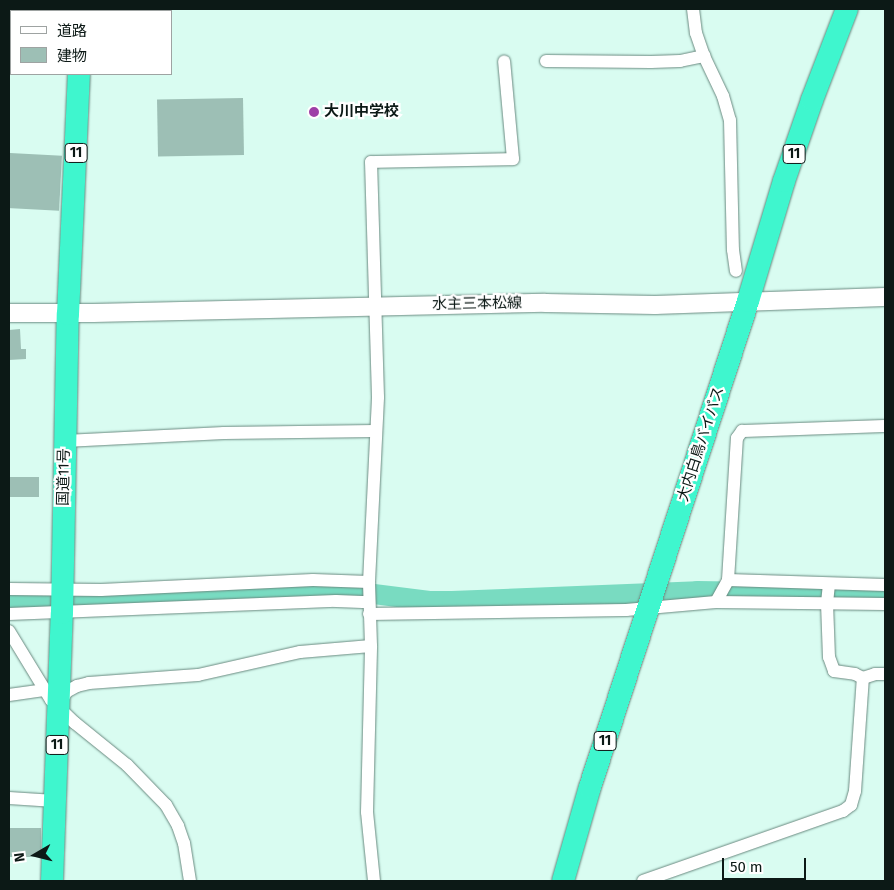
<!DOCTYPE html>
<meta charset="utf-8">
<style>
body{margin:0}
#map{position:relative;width:894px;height:890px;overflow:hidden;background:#d9fcf1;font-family:"Fira Sans","Noto Sans JP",sans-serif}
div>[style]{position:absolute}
.river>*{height:20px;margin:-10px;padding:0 10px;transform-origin:10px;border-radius:10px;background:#79dbc1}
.building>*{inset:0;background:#9dbfb5;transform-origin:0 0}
.roads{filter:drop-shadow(0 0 1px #6a8a80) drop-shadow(0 0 1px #6a8a80)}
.street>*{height:12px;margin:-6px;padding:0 6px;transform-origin:6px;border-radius:6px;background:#fff}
.secondary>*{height:18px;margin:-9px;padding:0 9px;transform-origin:9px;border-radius:9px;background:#fff}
.highway>*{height:22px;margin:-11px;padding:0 11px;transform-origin:11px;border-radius:11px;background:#3ff6ce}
.dots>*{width:14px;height:14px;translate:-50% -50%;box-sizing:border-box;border:2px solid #fff;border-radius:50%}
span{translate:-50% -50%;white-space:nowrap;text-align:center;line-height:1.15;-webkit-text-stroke:4.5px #fff;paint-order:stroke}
.shield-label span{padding:1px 4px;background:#fff;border:1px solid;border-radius:4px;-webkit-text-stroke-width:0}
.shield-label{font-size:14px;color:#0c1916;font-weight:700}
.poi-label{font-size:15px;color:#0c1916;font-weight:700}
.left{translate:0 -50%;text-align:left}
.street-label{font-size:15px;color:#0c1916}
.frame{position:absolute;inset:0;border:10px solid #0c1916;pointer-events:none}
.legend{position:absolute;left:10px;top:10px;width:162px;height:65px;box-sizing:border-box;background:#fff;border:1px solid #9ea3a2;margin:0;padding:6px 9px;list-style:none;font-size:15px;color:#0c1916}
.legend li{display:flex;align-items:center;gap:10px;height:25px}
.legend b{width:25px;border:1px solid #9ea3a2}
.north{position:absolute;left:10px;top:830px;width:50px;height:50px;-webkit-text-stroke:4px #fff;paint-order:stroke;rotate:262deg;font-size:14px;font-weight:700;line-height:20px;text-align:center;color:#0c1916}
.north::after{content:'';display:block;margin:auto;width:18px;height:22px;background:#0c1916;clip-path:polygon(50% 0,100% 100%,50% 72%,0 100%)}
.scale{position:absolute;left:722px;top:858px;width:84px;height:22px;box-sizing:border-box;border:2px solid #0c1916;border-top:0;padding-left:6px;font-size:15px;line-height:18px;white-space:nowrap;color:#0c1916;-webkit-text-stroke:4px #fff;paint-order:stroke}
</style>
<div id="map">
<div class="river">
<i style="left:9px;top:602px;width:349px;rotate:-1.6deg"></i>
<i style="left:358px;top:592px;width:72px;rotate:7.2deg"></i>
<i style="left:429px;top:601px;width:23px"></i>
<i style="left:452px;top:601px;width:245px;rotate:-2.3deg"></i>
<i style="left:697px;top:591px;width:188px;rotate:0.9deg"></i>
</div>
<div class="building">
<i style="left:243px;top:98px;width:57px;height:86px;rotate:89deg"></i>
<i style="left:10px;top:153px;width:52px;height:55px;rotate:3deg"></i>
<i style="clip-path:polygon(20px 329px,21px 349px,26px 349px,26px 359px,9px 360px,9px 330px)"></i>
<i style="left:9px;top:477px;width:30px;height:20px"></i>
<i style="left:9px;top:828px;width:32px;height:29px"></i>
</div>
<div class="roads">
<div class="street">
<i style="left:693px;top:9px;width:24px;rotate:83deg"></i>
<i style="left:696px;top:33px;width:24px;rotate:71deg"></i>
<i style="left:704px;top:56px;width:44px;rotate:64.6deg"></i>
<i style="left:723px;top:96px;width:25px;rotate:74deg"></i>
<i style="left:730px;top:120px;width:130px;rotate:88.7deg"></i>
<i style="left:733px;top:250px;width:21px;rotate:82deg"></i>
<i style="left:9px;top:47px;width:2px;rotate:27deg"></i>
<i style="left:546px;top:61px;width:105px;rotate:0.5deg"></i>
<i style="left:651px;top:62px;width:29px;rotate:-2deg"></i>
<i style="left:680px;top:61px;width:25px;rotate:-12deg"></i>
<i style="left:65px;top:441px;width:159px;rotate:-2.9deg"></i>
<i style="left:224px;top:433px;width:151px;rotate:-0.8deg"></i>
<i style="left:728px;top:580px;width:157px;rotate:1.8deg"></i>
<i style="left:829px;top:584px;width:19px;rotate:96deg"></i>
<i style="left:827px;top:603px;width:54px;rotate:87.9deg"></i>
<i style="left:829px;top:657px;width:15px;rotate:70deg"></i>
<i style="left:834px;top:671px;width:21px;rotate:8deg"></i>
<i style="left:855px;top:674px;width:9px;rotate:27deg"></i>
<i style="left:863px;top:678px;width:13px;rotate:-18deg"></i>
<i style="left:875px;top:674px;width:10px"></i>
<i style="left:9px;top:589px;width:92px;rotate:0.6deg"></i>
<i style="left:101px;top:590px;width:212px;rotate:-2.7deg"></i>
<i style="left:313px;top:580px;width:56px;rotate:2deg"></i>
<i style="left:716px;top:602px;width:25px;rotate:-61deg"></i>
<i style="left:728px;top:580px;width:142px;rotate:-86.4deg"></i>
<i style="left:737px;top:438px;width:9px;rotate:-54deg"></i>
<i style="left:742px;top:431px;width:143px;rotate:-2deg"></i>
<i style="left:9px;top:614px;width:327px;rotate:-2.3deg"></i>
<i style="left:336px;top:601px;width:33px;rotate:2deg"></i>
<i style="left:369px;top:614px;width:257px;rotate:-0.9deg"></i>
<i style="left:626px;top:610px;width:90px;rotate:-5.1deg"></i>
<i style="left:716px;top:602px;width:169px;rotate:0.7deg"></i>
<i style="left:9px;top:631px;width:81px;rotate:58.7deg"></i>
<i style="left:51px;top:700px;width:33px;rotate:44deg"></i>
<i style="left:75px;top:723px;width:67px;rotate:38.9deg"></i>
<i style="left:127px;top:765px;width:56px;rotate:45.7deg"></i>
<i style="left:166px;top:805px;width:24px;rotate:60deg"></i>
<i style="left:178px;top:826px;width:18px;rotate:71deg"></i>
<i style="left:184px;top:843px;width:38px;rotate:81deg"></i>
<i style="left:9px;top:695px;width:35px;rotate:-8deg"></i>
<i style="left:61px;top:702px;width:11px;rotate:-63deg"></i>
<i style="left:66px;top:692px;width:13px;rotate:-29deg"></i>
<i style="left:77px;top:686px;width:12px;rotate:-14deg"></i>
<i style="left:89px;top:683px;width:109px;rotate:-4.2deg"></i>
<i style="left:198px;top:675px;width:105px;rotate:-12.7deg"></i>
<i style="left:300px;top:652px;width:71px;rotate:-4.8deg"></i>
<i style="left:9px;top:798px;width:46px;rotate:3.7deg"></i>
<i style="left:374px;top:881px;width:69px;rotate:-95.8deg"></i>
<i style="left:367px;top:812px;width:166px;rotate:-88.6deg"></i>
<i style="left:371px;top:646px;width:64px;rotate:-91.8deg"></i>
<i style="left:369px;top:582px;width:185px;rotate:-87.2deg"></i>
<i style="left:378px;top:397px;width:235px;rotate:-91.7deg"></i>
<i style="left:371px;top:162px;width:142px;rotate:-1.2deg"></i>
<i style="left:513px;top:159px;width:98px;rotate:-95.2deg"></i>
<i style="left:643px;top:881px;width:212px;rotate:-19.3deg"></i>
<i style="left:843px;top:811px;width:10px;rotate:-37deg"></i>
<i style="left:851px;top:805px;width:15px;rotate:-74deg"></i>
<i style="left:855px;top:791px;width:113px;rotate:-86deg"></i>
</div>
<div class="secondary">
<i style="left:9px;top:313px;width:84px"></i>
<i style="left:93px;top:313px;width:452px;rotate:-1.3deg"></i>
<i style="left:545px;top:303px;width:110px;rotate:1deg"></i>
<i style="left:655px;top:305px;width:230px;rotate:-2deg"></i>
</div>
<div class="highway">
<i style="left:82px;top:11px;width:2px;rotate:-90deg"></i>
<i style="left:52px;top:881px;width:268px;rotate:-87.9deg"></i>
<i style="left:62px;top:613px;width:299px;rotate:-88.9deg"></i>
<i style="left:68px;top:314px;width:240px;rotate:-87.4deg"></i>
<i style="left:563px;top:881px;width:98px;rotate:-74deg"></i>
<i style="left:590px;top:787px;width:511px;rotate:-71.99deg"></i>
<i style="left:748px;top:301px;width:125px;rotate:-73.3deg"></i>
<i style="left:784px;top:181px;width:86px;rotate:-70.9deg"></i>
<i style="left:812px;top:100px;width:97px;rotate:-69deg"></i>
</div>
</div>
<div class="dots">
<i style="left:314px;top:112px;background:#9e3fa7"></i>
</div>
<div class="shield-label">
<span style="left:76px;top:153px">11</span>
<span style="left:794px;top:154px">11</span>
<span style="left:605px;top:741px">11</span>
<span style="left:57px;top:745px">11</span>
</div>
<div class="poi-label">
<span class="left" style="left:324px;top:112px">大川中学校</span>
</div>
<div class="street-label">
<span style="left:477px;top:304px;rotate:-1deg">水主三本松線</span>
<span style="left:701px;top:444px;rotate:-72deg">大内白鳥バイパス</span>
<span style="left:64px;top:477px;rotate:-89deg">国道11号</span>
</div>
<div class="frame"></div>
<ul class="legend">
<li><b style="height:6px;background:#fff"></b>道路</li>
<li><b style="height:14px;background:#9dbfb5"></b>建物</li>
</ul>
<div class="north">N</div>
<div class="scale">50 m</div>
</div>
